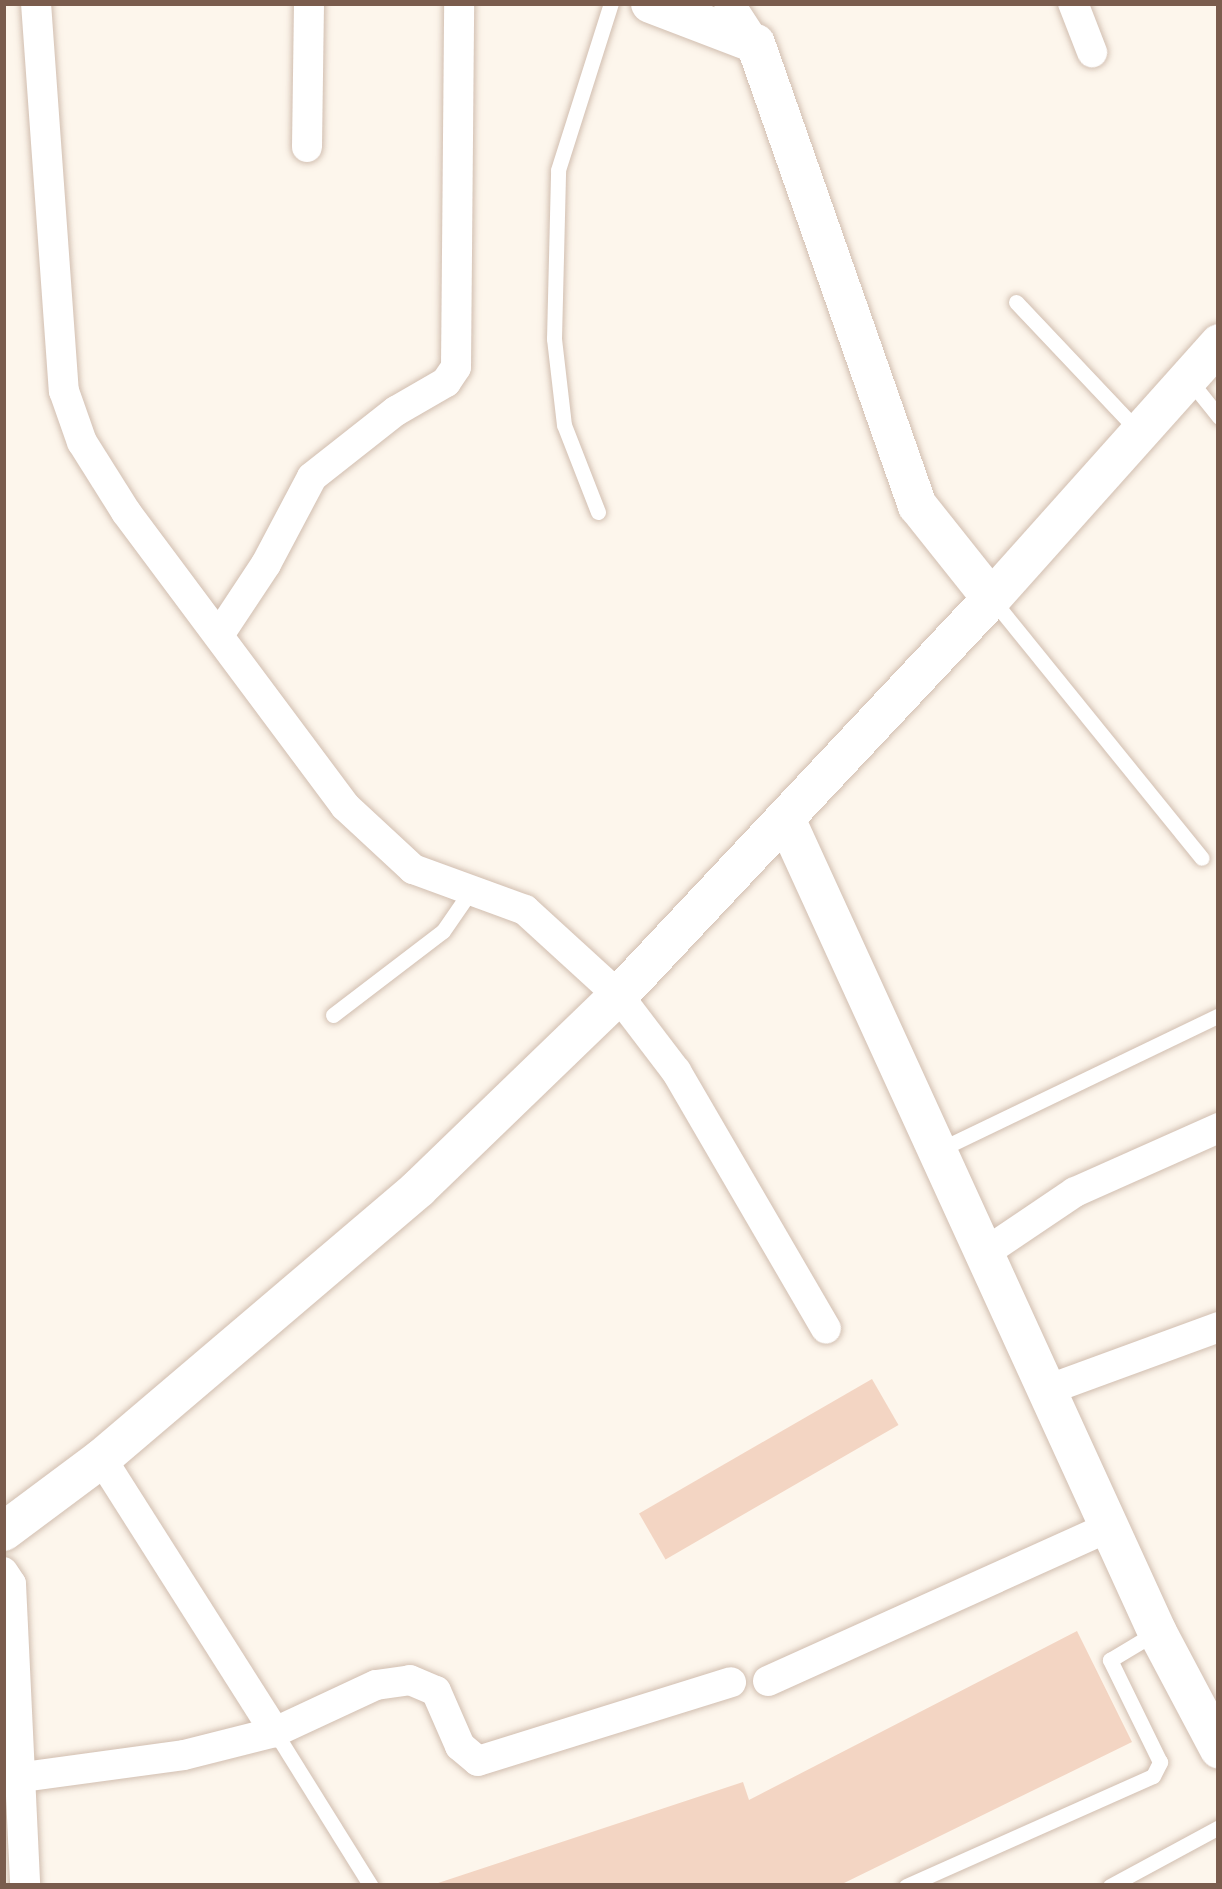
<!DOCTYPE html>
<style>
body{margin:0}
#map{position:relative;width:1222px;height:1889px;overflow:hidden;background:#fdf6ec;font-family:Commissioner,sans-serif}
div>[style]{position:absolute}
.building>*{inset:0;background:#f3d5c3;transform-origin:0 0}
.roads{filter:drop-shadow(0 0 3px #d1beb0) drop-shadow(0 0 3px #d1beb0)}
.service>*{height:15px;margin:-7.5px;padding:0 7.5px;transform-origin:7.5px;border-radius:7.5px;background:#fff}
.minor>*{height:30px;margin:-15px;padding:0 15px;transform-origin:15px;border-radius:15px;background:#fff}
.tertiary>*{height:39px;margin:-19.5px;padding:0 19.5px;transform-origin:19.5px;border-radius:19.5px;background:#fff}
span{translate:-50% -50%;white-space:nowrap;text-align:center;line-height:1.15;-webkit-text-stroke:10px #fffaf3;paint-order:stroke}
.frame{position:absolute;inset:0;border:6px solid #7a5c4d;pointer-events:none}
</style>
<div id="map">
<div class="building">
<i style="left:872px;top:1379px;width:53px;height:269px;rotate:60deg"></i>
<i style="clip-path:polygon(1077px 1631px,1132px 1742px,838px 1886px,429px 1886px,743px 1782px,749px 1800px)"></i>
</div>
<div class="roads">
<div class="service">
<i style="left:1016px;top:302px;width:176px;rotate:46.6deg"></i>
<i style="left:1191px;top:382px;width:45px;rotate:51.3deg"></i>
<i style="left:598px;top:512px;width:93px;rotate:-111.3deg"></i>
<i style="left:564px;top:425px;width:87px;rotate:-96.6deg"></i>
<i style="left:554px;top:339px;width:169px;rotate:-88.6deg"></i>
<i style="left:558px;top:170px;width:175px;rotate:-72.4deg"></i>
<i style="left:992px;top:599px;width:333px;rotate:51deg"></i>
<i style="left:333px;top:1015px;width:138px;rotate:-37.4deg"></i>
<i style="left:443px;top:931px;width:51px;rotate:-55.4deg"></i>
<i style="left:941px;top:1149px;width:309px;rotate:-25.7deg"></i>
<i style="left:275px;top:1732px;width:181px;rotate:58.1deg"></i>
<i style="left:906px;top:1886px;width:270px;rotate:-24deg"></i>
<i style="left:1153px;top:1776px;width:16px;rotate:-63deg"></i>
<i style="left:1160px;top:1762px;width:114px;rotate:-116.1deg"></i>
<i style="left:1110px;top:1660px;width:52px;rotate:-31deg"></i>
<i style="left:1110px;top:1886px;width:124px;rotate:-28.4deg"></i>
</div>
<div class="minor">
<i style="left:36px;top:3px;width:389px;rotate:85.9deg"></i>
<i style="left:64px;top:391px;width:54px;rotate:70.6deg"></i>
<i style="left:82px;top:442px;width:83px;rotate:57.8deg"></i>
<i style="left:126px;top:512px;width:367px;rotate:53.3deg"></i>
<i style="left:345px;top:806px;width:93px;rotate:42.8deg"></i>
<i style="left:413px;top:869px;width:119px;rotate:20.1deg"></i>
<i style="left:525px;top:910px;width:126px;rotate:42.4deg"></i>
<i style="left:618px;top:995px;width:96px;rotate:52.7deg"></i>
<i style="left:676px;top:1071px;width:298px;rotate:59.8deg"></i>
<i style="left:729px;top:3px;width:48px;rotate:57deg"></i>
<i style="left:1073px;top:3px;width:53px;rotate:68.8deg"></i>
<i style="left:307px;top:147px;width:144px;rotate:-89.2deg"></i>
<i style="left:219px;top:635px;width:85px;rotate:-56.5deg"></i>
<i style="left:266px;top:564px;width:98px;rotate:-62.1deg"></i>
<i style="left:312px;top:477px;width:107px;rotate:-38.2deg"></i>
<i style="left:396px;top:411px;width:58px;rotate:-30.1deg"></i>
<i style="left:446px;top:382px;width:18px;rotate:-56deg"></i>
<i style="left:456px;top:367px;width:364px;rotate:-89.5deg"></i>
<i style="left:986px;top:1252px;width:107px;rotate:-34deg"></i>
<i style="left:1075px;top:1192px;width:158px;rotate:-24deg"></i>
<i style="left:1047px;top:1390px;width:183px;rotate:-20.1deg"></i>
<i style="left:101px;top:1458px;width:325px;rotate:57.6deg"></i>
<i style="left:3px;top:1572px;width:14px;rotate:56deg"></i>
<i style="left:11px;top:1584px;width:302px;rotate:87.3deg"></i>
<i style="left:768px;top:1681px;width:374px;rotate:-24.3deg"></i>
<i style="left:23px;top:1777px;width:162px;rotate:-7.8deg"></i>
<i style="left:184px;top:1755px;width:94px;rotate:-14.2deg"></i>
<i style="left:275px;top:1732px;width:111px;rotate:-25deg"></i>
<i style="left:376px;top:1685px;width:34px;rotate:-8deg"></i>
<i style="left:410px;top:1680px;width:28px;rotate:23deg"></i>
<i style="left:436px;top:1691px;width:60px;rotate:66.4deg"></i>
<i style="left:460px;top:1746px;width:23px;rotate:40deg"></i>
<i style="left:478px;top:1761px;width:265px;rotate:-17.3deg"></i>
</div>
<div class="tertiary">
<i style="left:650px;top:3px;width:112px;rotate:20.9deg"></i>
<i style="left:755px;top:43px;width:490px;rotate:70.7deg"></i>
<i style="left:917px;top:505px;width:119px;rotate:51.5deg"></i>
<i style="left:785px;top:818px;width:895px;rotate:65.44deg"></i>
<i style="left:1157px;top:1632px;width:132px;rotate:62.1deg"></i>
<i style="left:3px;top:1531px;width:122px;rotate:-36.7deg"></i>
<i style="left:101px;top:1458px;width:416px;rotate:-40.4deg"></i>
<i style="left:418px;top:1188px;width:278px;rotate:-44deg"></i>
<i style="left:618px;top:995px;width:545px;rotate:-46.79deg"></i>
<i style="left:991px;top:598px;width:342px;rotate:-48.2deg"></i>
</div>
</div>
<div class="frame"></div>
</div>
